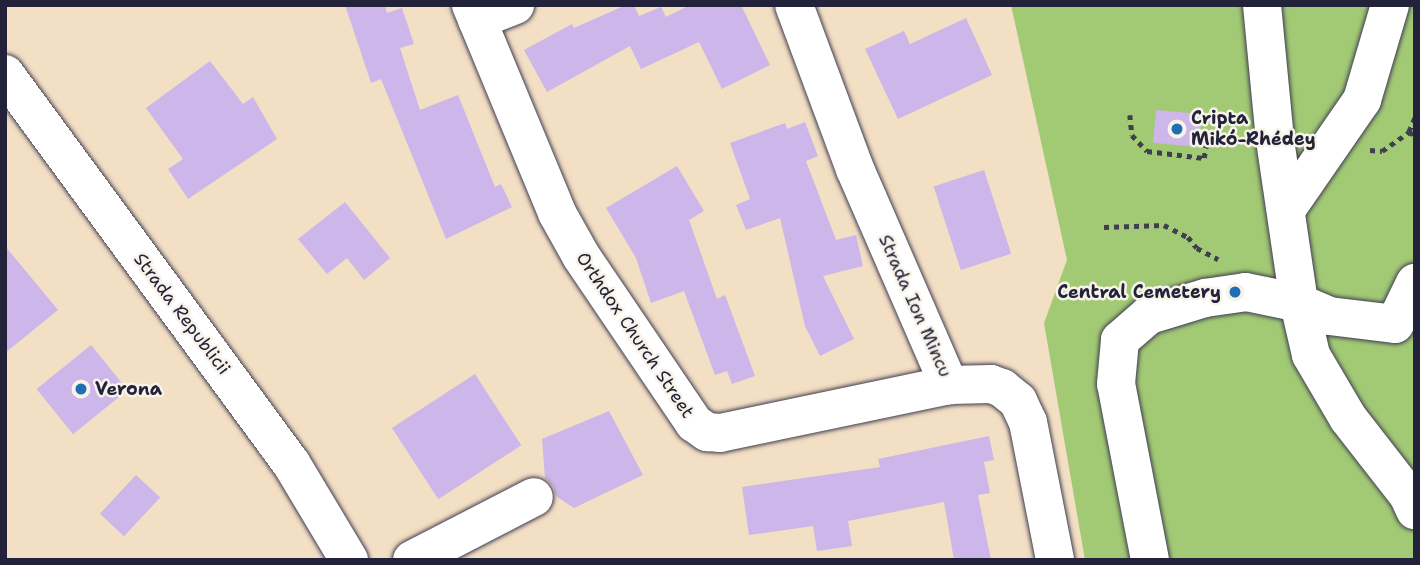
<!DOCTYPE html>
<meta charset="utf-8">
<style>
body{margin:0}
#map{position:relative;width:1420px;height:565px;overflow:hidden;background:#f3dfc4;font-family:"Shantell Sans",sans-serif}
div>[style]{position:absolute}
.green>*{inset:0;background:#a2ca75}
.building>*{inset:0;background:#ccb6ea;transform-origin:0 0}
.path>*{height:4.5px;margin-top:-2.25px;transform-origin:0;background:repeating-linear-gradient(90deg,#413e50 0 5px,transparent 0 10px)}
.roads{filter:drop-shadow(0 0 2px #413e50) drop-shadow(0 0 2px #413e50)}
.minor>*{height:38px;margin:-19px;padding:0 19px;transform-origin:19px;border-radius:19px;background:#fff}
.dots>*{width:19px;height:19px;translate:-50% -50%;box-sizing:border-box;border:4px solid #f7f3e8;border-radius:50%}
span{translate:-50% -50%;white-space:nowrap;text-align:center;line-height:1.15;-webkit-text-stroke:5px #f7f3e8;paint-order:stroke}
.poi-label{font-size:18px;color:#22223b;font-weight:700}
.left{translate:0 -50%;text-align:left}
.right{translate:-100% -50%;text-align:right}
.street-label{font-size:18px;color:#22223b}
.frame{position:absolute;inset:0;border:7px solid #22223b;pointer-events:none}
</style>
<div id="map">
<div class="green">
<i style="clip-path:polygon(1011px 5px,1415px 5px,1415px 560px,1085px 560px,1044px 323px,1067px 260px)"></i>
</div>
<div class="building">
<i style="clip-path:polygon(345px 5px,385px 5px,387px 13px,402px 8px,414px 44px,400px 48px,420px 110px,458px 95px,495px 187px,501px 184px,512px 207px,446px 239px,381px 79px,371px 83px)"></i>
<i style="clip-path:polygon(626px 5px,634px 5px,639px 16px,661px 7px,666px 17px,690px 5px,741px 5px,770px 65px,722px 89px,699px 42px,641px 69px,630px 46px,547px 92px,524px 50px,572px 24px,574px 28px)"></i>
<i style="clip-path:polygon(966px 18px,992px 75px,898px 119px,865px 49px,904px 31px,910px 44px)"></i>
<i style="clip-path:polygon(210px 61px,243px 104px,253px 97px,277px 139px,188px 199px,168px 169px,183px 159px,146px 108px)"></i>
<i style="left:1156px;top:110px;width:46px;height:33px;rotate:5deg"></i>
<i style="clip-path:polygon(805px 122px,818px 156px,806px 161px,836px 240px,856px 235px,863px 266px,823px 276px,854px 339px,820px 356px,805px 326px,780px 218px,746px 230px,736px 205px,750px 199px,730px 143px,785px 123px,787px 129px)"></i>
<i style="clip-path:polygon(677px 166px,704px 211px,689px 220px,717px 299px,725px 295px,755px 376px,732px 384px,727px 371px,715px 375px,684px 291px,651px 303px,636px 258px,606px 208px)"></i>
<i style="left:984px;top:170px;width:88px;height:53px;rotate:72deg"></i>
<i style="clip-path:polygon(345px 202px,390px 258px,364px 280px,347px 258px,327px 274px,298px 239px)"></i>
<i style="clip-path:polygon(5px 246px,58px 310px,5px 353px)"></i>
<i style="left:91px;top:345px;width:58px;height:70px;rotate:51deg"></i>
<i style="left:475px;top:374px;width:85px;height:99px;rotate:57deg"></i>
<i style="clip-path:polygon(609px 411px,643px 475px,574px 508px,556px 496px,553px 486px,545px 478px,542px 439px)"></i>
<i style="clip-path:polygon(989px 436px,994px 460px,984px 462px,990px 493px,978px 495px,991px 560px,954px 560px,944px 502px,848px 521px,852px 546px,817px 551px,813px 526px,749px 535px,742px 487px,880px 467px,878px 459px)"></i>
<i style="left:136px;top:475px;width:33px;height:53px;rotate:43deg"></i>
</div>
<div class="path">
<i style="left:1130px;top:115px;width:20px;rotate:84deg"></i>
<i style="left:1132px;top:135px;width:22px;rotate:47deg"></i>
<i style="left:1147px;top:151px;width:57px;rotate:7deg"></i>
<i style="left:1204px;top:158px;width:20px;rotate:-81deg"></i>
<i style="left:1207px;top:138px;width:33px;rotate:2deg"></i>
<i style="left:1415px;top:118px;width:15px;rotate:113deg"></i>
<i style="left:1409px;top:132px;width:7px;rotate:27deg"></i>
<i style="left:1370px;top:150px;width:12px;rotate:5deg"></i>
<i style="left:1382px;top:151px;width:33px;rotate:-35deg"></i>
<i style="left:1104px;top:227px;width:60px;rotate:-1.9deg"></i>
<i style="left:1164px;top:225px;width:27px;rotate:27deg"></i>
<i style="left:1188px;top:237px;width:14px;rotate:51deg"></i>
<i style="left:1197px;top:248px;width:24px;rotate:28deg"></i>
</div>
<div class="roads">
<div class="minor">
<i style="left:471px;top:5px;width:225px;rotate:67.5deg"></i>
<i style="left:557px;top:213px;width:49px;rotate:60.8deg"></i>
<i style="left:581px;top:256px;width:202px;rotate:55.9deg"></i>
<i style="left:694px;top:423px;width:16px;rotate:35deg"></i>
<i style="left:707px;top:432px;width:13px;rotate:4deg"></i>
<i style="left:720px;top:433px;width:234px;rotate:-11.8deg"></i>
<i style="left:949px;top:385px;width:42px;rotate:-1.4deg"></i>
<i style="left:991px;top:384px;width:12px;rotate:20deg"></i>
<i style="left:1002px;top:388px;width:21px;rotate:39deg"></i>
<i style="left:1018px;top:401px;width:23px;rotate:65deg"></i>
<i style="left:1028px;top:422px;width:141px;rotate:78.9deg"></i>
<i style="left:794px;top:5px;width:175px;rotate:69.6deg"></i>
<i style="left:855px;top:169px;width:236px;rotate:66.5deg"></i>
<i style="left:1262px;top:5px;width:136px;rotate:84.5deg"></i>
<i style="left:1275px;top:140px;width:165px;rotate:81.6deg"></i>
<i style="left:1299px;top:303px;width:53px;rotate:77deg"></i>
<i style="left:1311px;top:355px;width:73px;rotate:59.6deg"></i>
<i style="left:1348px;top:418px;width:98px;rotate:52.1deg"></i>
<i style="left:1408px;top:495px;width:17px;rotate:65deg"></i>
<i style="left:477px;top:20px;width:41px;rotate:-21.5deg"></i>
<i style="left:5px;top:74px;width:483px;rotate:53.7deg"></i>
<i style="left:291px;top:463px;width:113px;rotate:59.1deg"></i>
<i style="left:1286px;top:210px;width:134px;rotate:-55.4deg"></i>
<i style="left:1362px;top:100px;width:99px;rotate:-73.6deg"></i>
<i style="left:412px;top:560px;width:137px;rotate:-27.3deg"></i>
<i style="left:1150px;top:560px;width:179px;rotate:-100.9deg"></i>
<i style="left:1116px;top:384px;width:44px;rotate:-84.8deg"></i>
<i style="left:1120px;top:340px;width:38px;rotate:-41deg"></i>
<i style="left:1149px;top:315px;width:59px;rotate:-16.9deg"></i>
<i style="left:1205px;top:298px;width:41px;rotate:-8.3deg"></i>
<i style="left:1246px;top:292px;width:54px;rotate:11.7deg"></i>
<i style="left:1299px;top:303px;width:33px;rotate:23deg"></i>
<i style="left:1329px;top:316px;width:66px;rotate:6.9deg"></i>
<i style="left:1395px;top:324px;width:46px;rotate:-64deg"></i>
</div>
</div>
<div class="dots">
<i style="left:1177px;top:129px;background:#1f6fb2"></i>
<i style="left:1235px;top:292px;background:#1f6fb2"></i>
<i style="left:81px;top:389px;background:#1f6fb2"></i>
</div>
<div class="poi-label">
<span class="left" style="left:1191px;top:129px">Cripta<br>Mikó-Rhédey</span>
<span class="right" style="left:1221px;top:292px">Central Cemetery</span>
<span class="left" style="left:95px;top:389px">Verona</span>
</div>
<div class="street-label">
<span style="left:915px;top:306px;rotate:66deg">Strada Ion Mincu</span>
<span style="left:182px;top:314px;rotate:53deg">Strada Republicii</span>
<span style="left:635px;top:335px;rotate:56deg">Orthdox Church Street</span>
</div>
<div class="frame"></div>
</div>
